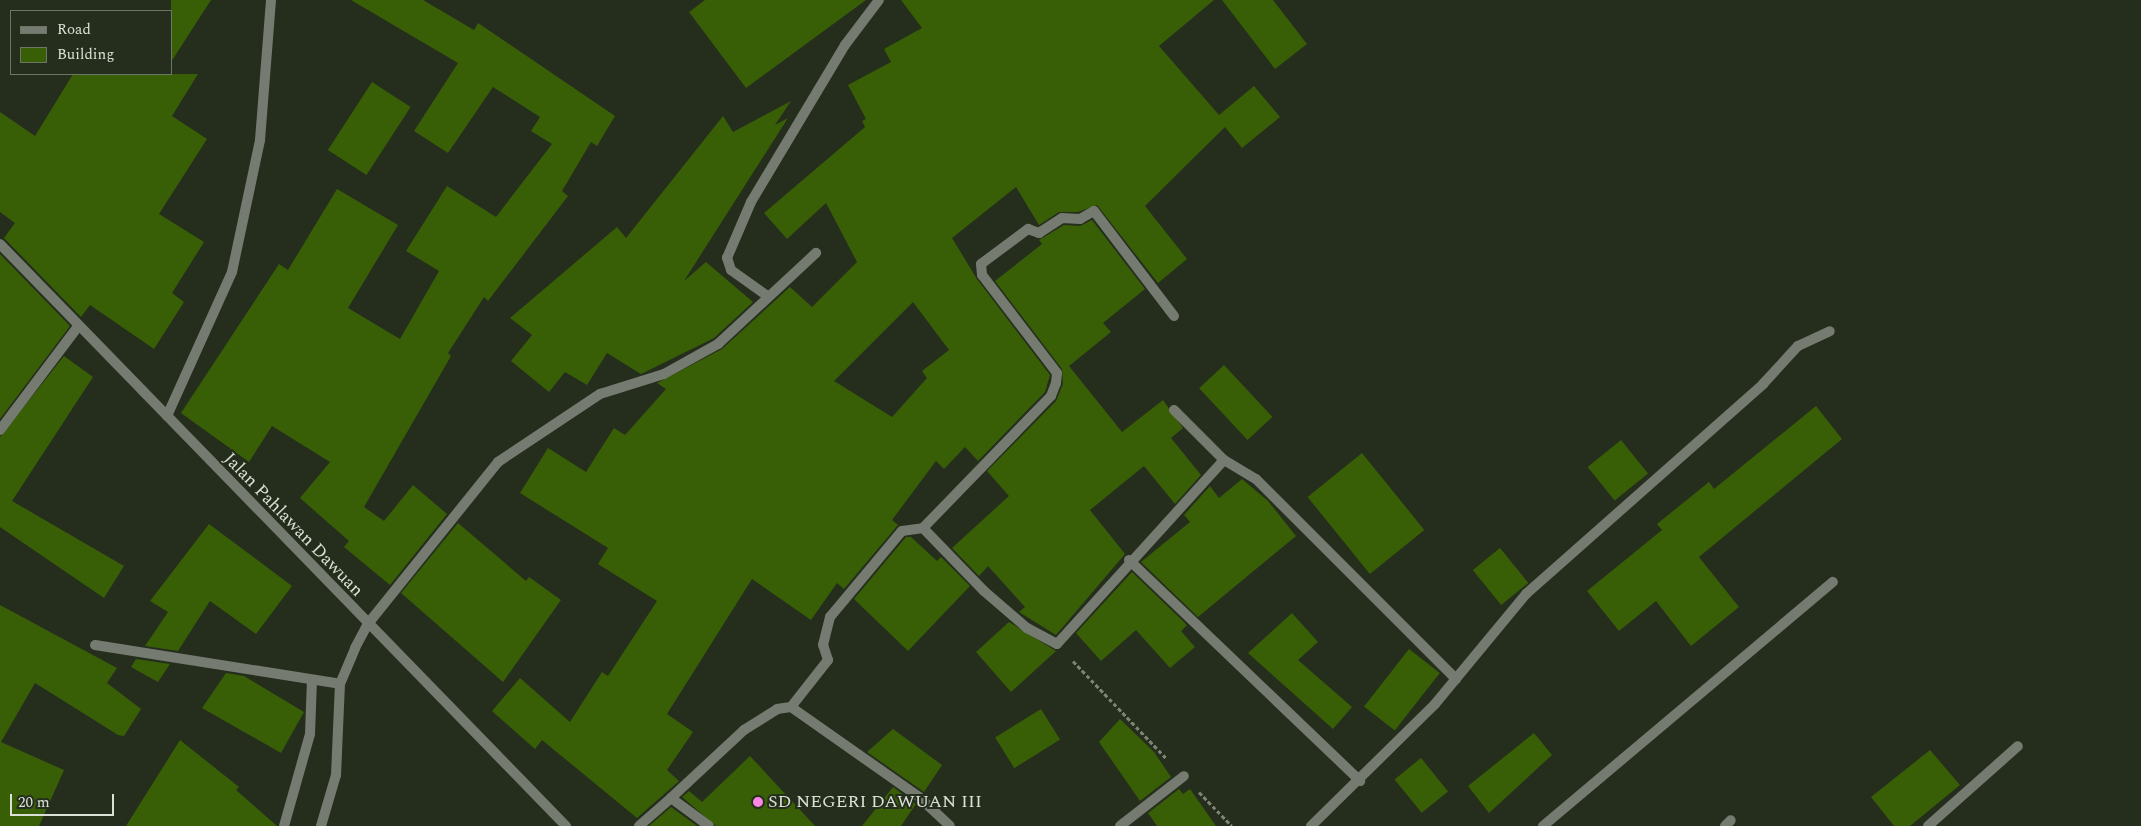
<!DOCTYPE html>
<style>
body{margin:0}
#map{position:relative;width:2141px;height:826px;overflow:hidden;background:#252e1d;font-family:Spectral,serif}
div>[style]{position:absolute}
.building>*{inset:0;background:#385e06;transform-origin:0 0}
.path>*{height:3px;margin-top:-1.5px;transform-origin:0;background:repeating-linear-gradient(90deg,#7d8476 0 4px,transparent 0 6.5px)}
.street>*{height:10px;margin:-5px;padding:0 5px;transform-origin:5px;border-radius:5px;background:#767b72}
.dots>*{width:14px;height:14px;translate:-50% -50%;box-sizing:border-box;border:2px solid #252e1d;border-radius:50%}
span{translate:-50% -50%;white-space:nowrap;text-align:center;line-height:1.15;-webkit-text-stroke:4px #252e1d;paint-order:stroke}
.street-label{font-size:18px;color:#dae0d5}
.poi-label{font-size:18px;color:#dae0d5}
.left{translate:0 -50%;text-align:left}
.legend{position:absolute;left:10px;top:10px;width:162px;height:65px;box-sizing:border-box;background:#252e1d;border:1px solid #6d7567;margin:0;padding:6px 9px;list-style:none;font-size:15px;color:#dae0d5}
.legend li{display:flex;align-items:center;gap:10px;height:25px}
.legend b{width:25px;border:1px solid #6d7567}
.scale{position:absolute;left:10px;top:794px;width:104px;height:22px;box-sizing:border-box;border:2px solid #dae0d5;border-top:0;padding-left:6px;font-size:15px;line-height:18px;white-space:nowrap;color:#dae0d5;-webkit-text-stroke:4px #252e1d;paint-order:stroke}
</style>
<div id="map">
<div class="building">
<i style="clip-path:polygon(171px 0,211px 0,171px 62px)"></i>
<i style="clip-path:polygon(351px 0,423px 0,474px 30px,478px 23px,615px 116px,597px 146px,591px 142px,562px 191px,568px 196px,488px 301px,484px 297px,448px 353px,451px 356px,364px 507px,384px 521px,413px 485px,447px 514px,390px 585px,344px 547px,349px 541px,300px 498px,330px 462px,272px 426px,249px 462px,181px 413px,279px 264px,288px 270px,337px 189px,398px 225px,348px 308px,400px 339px,439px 271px,406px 251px,447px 186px,496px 217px,552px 144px,531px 131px,540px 117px,493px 87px,448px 153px,414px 131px,458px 63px)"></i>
<i style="clip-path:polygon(705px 0,866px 0,746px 88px,689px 12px)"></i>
<i style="clip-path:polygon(evenodd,901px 0,1214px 0,1159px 46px,1219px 115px,1254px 86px,1280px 117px,1242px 148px,1225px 127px,1145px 206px,1187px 259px,1158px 283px,1097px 205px,1078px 212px,1059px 212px,1039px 225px,1016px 187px,952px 238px,977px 279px,1050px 375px,1045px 392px,978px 461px,965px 447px,944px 469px,936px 461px,892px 520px,898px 525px,844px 589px,837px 583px,811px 620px,752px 579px,667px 714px,693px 732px,667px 770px,679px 781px,637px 818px,542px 740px,535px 749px,492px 711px,520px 678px,570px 722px,602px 672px,608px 676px,657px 601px,598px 564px,608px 548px,520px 493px,548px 448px,586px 472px,614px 428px,625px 435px,666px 389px,657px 383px,722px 349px,790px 287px,812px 307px,857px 262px,826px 203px,787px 239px,764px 213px,865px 127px,862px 121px,866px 119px,848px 85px,891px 62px,884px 49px,922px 28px,901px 0,913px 302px,949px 350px,922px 371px,927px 378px,892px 417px,834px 381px,913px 302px)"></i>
<i style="clip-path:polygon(1222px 0,1273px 0,1307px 44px,1275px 69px)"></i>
<i style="clip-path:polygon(73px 74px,198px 74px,172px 116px,207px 139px,159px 214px,204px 242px,172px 293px,184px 302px,154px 349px,90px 305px,81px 317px,4px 238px,15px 223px,0 212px,0 112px,35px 136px)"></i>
<i style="left:372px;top:82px;width:46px;height:81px;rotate:33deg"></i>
<i style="clip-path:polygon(791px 101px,775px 125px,788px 118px,684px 281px,706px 262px,753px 302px,714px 338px,641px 374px,607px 353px,587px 385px,565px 372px,549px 392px,511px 361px,532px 335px,510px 318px,617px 227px,626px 238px,723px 116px,733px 132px)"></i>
<i style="clip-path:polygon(1092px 220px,1145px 289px,1103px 323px,1111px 332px,1069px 366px,1122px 432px,1163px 400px,1183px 428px,1171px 438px,1201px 475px,1175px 504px,1144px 466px,1090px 510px,1125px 554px,1056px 635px,1019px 612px,1025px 607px,988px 566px,979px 576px,952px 548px,1009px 496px,987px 471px,1056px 401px,1063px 384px,1062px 369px,995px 281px,1042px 244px,1039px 240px,1064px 225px,1080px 226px)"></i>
<i style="clip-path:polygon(0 254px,70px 326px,0 419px)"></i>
<i style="clip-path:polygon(64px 356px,93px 377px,12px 501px,124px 566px,104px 598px,0 527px,0 437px)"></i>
<i style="left:1224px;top:365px;width:71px;height:34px;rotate:47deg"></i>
<i style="clip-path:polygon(1816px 406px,1842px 439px,1699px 557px,1739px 607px,1691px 646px,1656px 601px,1619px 631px,1587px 591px,1662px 530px,1657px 524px,1709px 482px,1714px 489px)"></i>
<i style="left:1621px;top:440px;width:43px;height:43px;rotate:51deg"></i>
<i style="left:1362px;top:453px;width:99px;height:70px;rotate:51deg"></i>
<i style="clip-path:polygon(1242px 479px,1268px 501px,1296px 536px,1198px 617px,1141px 562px,1190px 522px,1184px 515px,1210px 486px,1219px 498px)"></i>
<i style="clip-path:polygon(458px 523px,526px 581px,529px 577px,561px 600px,503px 682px,401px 593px)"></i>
<i style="clip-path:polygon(209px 524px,292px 586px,256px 634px,210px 601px,178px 651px,145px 646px,168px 612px,150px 601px)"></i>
<i style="clip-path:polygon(906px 537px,911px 537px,937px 561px,941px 557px,970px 586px,908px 651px,854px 599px)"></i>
<i style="left:1500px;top:548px;width:45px;height:35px;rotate:51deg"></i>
<i style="clip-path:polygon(1132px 572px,1187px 625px,1181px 631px,1195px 647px,1170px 668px,1136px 630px,1101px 661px,1076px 633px)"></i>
<i style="clip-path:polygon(0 605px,117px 668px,107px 683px,141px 709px,124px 736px,118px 735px,35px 683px,1px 742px,64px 770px,39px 826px,0 826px)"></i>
<i style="clip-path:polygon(1292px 613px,1318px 642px,1298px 660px,1352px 707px,1333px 729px,1248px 653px)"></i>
<i style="clip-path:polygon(1009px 622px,1056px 651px,1011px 692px,976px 652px)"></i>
<i style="left:1409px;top:649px;width:39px;height:73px;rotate:38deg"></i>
<i style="clip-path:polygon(136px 659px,170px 664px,158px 682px,131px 667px)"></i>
<i style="clip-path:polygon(226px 673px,244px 676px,304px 712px,281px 753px,202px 708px)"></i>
<i style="left:1041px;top:709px;width:36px;height:54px;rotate:58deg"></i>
<i style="clip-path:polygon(1120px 719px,1154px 752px,1171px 777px,1140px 801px,1099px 742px)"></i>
<i style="clip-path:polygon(893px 729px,942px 765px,924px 792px,867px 752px)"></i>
<i style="clip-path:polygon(1534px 733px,1552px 755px,1489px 813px,1468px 786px)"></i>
<i style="clip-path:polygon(180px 740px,239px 787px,236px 790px,277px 826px,126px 826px)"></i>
<i style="clip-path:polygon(1930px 750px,1960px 785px,1910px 826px,1894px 826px,1871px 797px)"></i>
<i style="clip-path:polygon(750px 756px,815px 826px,716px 826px,682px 797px,689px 791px,702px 802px)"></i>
<i style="left:1421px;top:758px;width:43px;height:34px;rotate:51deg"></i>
<i style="clip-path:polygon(893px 787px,916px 804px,901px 826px,862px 826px)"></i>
<i style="clip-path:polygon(1179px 789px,1183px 794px,1190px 789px,1216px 826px,1157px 826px,1148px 813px)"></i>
<i style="clip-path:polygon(671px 807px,697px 826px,649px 826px)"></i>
</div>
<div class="path">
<i style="left:1073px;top:661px;width:136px;rotate:46.2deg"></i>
<i style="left:1199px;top:792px;width:47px;rotate:45.9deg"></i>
</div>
<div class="street">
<i style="left:0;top:244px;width:812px;rotate:45.8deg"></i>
<i style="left:766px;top:295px;width:43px;rotate:-144.5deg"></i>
<i style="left:731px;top:270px;width:13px;rotate:-108deg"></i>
<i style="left:727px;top:258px;width:61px;rotate:-66.8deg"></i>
<i style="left:751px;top:202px;width:183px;rotate:-59.1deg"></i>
<i style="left:845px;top:45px;width:56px;rotate:-52.9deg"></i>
<i style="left:1174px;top:410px;width:71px;rotate:45deg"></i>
<i style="left:1224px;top:460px;width:37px;rotate:31deg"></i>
<i style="left:1256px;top:479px;width:283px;rotate:45deg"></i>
<i style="left:167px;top:416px;width:158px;rotate:-65.7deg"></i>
<i style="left:232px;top:272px;width:135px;rotate:-78deg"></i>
<i style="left:260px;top:140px;width:140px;rotate:-85.5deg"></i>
<i style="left:0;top:430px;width:131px;rotate:-53deg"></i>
<i style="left:923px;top:528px;width:184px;rotate:-45.9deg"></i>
<i style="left:1051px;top:396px;width:14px;rotate:-69deg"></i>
<i style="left:1056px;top:383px;width:10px;rotate:-84deg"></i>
<i style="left:1057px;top:373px;width:123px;rotate:-127.4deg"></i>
<i style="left:982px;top:275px;width:11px;rotate:-95deg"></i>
<i style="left:981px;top:264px;width:59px;rotate:-36.7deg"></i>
<i style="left:1028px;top:229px;width:12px;rotate:20deg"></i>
<i style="left:1039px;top:233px;width:27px;rotate:-33deg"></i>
<i style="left:1062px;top:218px;width:18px;rotate:3deg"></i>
<i style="left:1080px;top:219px;width:16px;rotate:-30deg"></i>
<i style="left:1094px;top:211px;width:132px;rotate:52.7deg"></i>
<i style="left:1129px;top:560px;width:320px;rotate:43.7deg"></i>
<i style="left:95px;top:645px;width:248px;rotate:9deg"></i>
<i style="left:791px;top:707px;width:60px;rotate:-51.8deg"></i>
<i style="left:828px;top:660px;width:16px;rotate:-108deg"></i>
<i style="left:823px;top:645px;width:29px;rotate:-76deg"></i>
<i style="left:830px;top:617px;width:112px;rotate:-50.1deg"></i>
<i style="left:902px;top:531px;width:21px;rotate:-8deg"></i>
<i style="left:923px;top:528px;width:88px;rotate:45.9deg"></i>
<i style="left:984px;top:591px;width:57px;rotate:40.7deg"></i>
<i style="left:1027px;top:628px;width:34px;rotate:28deg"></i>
<i style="left:1057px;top:644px;width:248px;rotate:-47.8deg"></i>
<i style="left:671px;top:798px;width:100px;rotate:-43deg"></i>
<i style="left:744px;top:730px;width:39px;rotate:-32deg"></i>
<i style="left:777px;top:709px;width:14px;rotate:-8deg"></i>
<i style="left:791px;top:707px;width:156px;rotate:35.1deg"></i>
<i style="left:919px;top:797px;width:42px;rotate:43.1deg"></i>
<i style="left:284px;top:826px;width:96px;rotate:-74.2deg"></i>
<i style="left:310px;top:734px;width:54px;rotate:-87.9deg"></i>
<i style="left:321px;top:826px;width:53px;rotate:-73.6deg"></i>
<i style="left:336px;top:775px;width:91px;rotate:-87.5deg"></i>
<i style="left:340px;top:684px;width:39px;rotate:-67deg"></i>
<i style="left:355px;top:648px;width:26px;rotate:-62deg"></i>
<i style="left:367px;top:625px;width:209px;rotate:-51.2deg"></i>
<i style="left:498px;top:462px;width:123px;rotate:-33.7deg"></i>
<i style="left:600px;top:394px;width:67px;rotate:-17.4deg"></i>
<i style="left:664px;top:374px;width:62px;rotate:-29.1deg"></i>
<i style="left:718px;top:344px;width:134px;rotate:-42.9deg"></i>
<i style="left:639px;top:826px;width:43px;rotate:-41.2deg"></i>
<i style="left:671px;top:798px;width:47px;rotate:36.4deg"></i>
<i style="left:1120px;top:826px;width:81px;rotate:-38deg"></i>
<i style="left:1311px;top:826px;width:174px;rotate:-44.5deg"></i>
<i style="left:1435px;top:704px;width:143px;rotate:-50.4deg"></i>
<i style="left:1526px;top:594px;width:317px;rotate:-41.5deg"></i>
<i style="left:1763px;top:384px;width:52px;rotate:-47.4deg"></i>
<i style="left:1798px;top:346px;width:35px;rotate:-25deg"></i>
<i style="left:1543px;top:826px;width:379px;rotate:-40.1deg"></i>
<i style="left:1725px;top:826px;width:8px;rotate:-45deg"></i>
<i style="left:1928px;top:826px;width:120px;rotate:-41.6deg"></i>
</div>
<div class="dots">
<i style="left:758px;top:802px;background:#fc86e4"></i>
</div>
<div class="street-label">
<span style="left:293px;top:525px;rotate:46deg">Jalan Pahlawan Dawuan</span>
</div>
<div class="poi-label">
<span class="left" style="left:768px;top:802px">SD NEGERI DAWUAN III</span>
</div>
<ul class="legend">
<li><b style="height:6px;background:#767b72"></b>Road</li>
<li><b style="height:14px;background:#385e06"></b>Building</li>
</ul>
<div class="scale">20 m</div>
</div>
